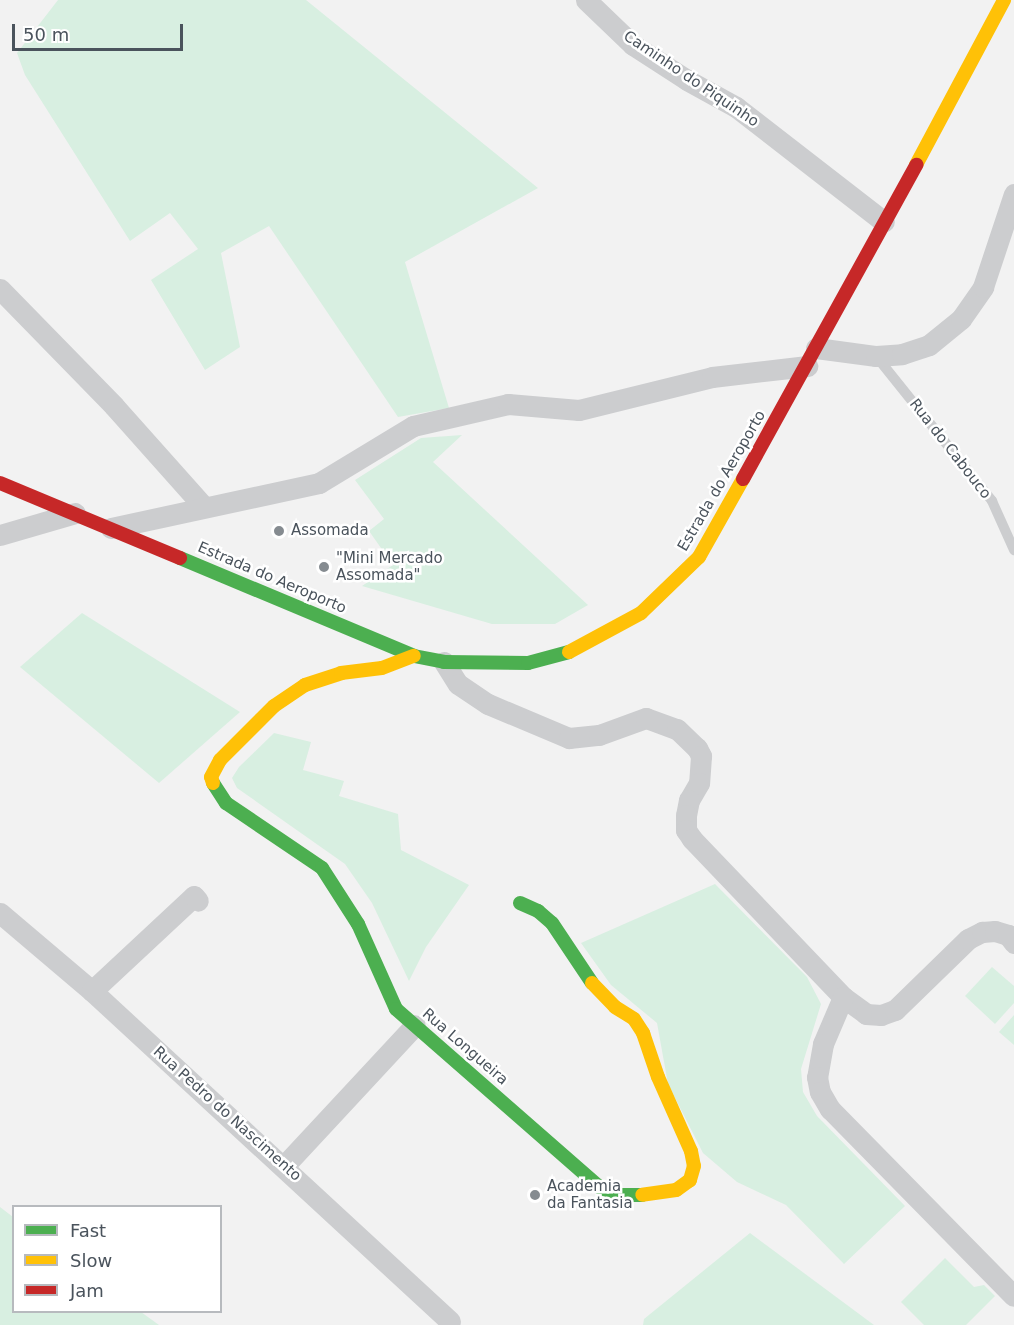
<!DOCTYPE html>
<style>
body{margin:0}
#map{position:relative;width:1014px;height:1325px;overflow:hidden;background:#f2f2f2;font-family:"DejaVu Sans",sans-serif}
div>[style]{position:absolute}
.green>*{inset:0;background:#d8efe1}
.lane>*{height:10px;margin:-5px;padding:0 5px;transform-origin:5px;border-radius:5px;background:#cccdcf}
.street>*{height:21px;margin:-10.5px;padding:0 10.5px;transform-origin:10.5px;border-radius:10.5px;background:#cccdcf}
.fast>*{height:14px;margin:-7px;padding:0 7px;transform-origin:7px;border-radius:7px;background:#4caf50}
.slow>*{height:14px;margin:-7px;padding:0 7px;transform-origin:7px;border-radius:7px;background:#ffc107}
.jam>*{height:14px;margin:-7px;padding:0 7px;transform-origin:7px;border-radius:7px;background:#c62828}
.dots>*{width:16px;height:16px;translate:-50% -50%;box-sizing:border-box;border:3px solid #fff;border-radius:50%}
span{translate:-50% -50%;white-space:nowrap;text-align:center;line-height:1.15;-webkit-text-stroke:5px #fff;paint-order:stroke}
.street-label{font-size:15px;color:#4a535c}
.poi-label{font-size:15px;color:#4a535c}
.left{translate:0 -50%;text-align:left}
.legend{position:absolute;left:12px;top:1205px;width:210px;height:108px;box-sizing:border-box;background:#fff;border:2px solid #b7babe;margin:0;padding:8px 10px;list-style:none;font-size:18px;color:#4a535c}
.legend li{display:flex;align-items:center;gap:12px;height:30px}
.legend b{width:30px;border:2px solid #b7babe}
.scale{position:absolute;left:12px;top:24px;width:171px;height:27px;box-sizing:border-box;border:3px solid #4a535c;border-top:0;padding-left:8px;font-size:18px;line-height:21px;white-space:nowrap;color:#4a535c;-webkit-text-stroke:4px #fff;paint-order:stroke}
</style>
<div id="map">
<div class="green">
<i style="clip-path:polygon(58px 0,306px 0,538px 188px,405px 262px,449px 408px,398px 417px,269px 226px,221px 253px,240px 347px,205px 370px,151px 280px,198px 249px,170px 213px,130px 241px,25px 75px,17px 53px)"></i>
<i style="clip-path:polygon(462px 435px,433px 462px,588px 605px,555px 624px,492px 624px,362px 586px,393px 565px,369px 531px,384px 519px,355px 480px,421px 438px)"></i>
<i style="clip-path:polygon(82px 613px,240px 712px,159px 783px,20px 667px)"></i>
<i style="clip-path:polygon(274px 733px,311px 742px,303px 770px,344px 781px,339px 796px,398px 814px,401px 850px,469px 885px,426px 947px,409px 981px,372px 903px,345px 864px,237px 788px,232px 778px,239px 767px)"></i>
<i style="clip-path:polygon(715px 884px,807px 977px,821px 1004px,801px 1069px,803px 1092px,817px 1116px,905px 1206px,844px 1264px,786px 1205px,737px 1182px,703px 1153px,668px 1084px,657px 1023px,611px 985px,581px 943px)"></i>
<i style="clip-path:polygon(992px 967px,1014px 986px,1014px 1003px,995px 1024px,965px 996px)"></i>
<i style="clip-path:polygon(1014px 1015px,1014px 1045px,999px 1032px)"></i>
<i style="clip-path:polygon(0 1207px,13px 1217px,14px 1312px,141px 1312px,159px 1325px,0 1325px)"></i>
<i style="clip-path:polygon(750px 1233px,874px 1325px,643px 1325px,644px 1319px)"></i>
<i style="clip-path:polygon(945px 1258px,974px 1287px,984px 1285px,995px 1296px,966px 1325px,924px 1325px,901px 1302px)"></i>
</div>
<div class="lane">
<i style="left:876px;top:356px;width:186px;rotate:51.3deg"></i>
<i style="left:992px;top:501px;width:54px;rotate:65.8deg"></i>
</div>
<div class="street">
<i style="left:586px;top:0;width:65px;rotate:43.8deg"></i>
<i style="left:633px;top:45px;width:64px;rotate:32.9deg"></i>
<i style="left:687px;top:80px;width:56px;rotate:28.9deg"></i>
<i style="left:736px;top:107px;width:187px;rotate:37.8deg"></i>
<i style="left:0;top:289px;width:163px;rotate:45.7deg"></i>
<i style="left:114px;top:406px;width:134px;rotate:48.3deg"></i>
<i style="left:816px;top:348px;width:61px;rotate:7.6deg"></i>
<i style="left:876px;top:356px;width:26px;rotate:-4deg"></i>
<i style="left:902px;top:354px;width:28px;rotate:-18deg"></i>
<i style="left:929px;top:345px;width:41px;rotate:-39.1deg"></i>
<i style="left:961px;top:319px;width:39px;rotate:-55deg"></i>
<i style="left:983px;top:287px;width:98px;rotate:-71.6deg"></i>
<i style="left:111px;top:528px;width:213px;rotate:-12.2deg"></i>
<i style="left:319px;top:483px;width:110px;rotate:-31.2deg"></i>
<i style="left:413px;top:426px;width:98px;rotate:-13deg"></i>
<i style="left:508px;top:404px;width:71px;rotate:4.8deg"></i>
<i style="left:579px;top:410px;width:137px;rotate:-13.9deg"></i>
<i style="left:712px;top:377px;width:96px;rotate:-6.6deg"></i>
<i style="left:0;top:535px;width:78px;rotate:-16.3deg"></i>
<i style="left:444px;top:662px;width:26px;rotate:58deg"></i>
<i style="left:458px;top:684px;width:36px;rotate:34deg"></i>
<i style="left:488px;top:704px;width:88px;rotate:22.8deg"></i>
<i style="left:569px;top:738px;width:30px;rotate:-6deg"></i>
<i style="left:599px;top:735px;width:50px;rotate:-19.9deg"></i>
<i style="left:646px;top:718px;width:33px;rotate:20deg"></i>
<i style="left:677px;top:729px;width:28px;rotate:44deg"></i>
<i style="left:697px;top:748px;width:9px;rotate:63deg"></i>
<i style="left:701px;top:756px;width:27px;rotate:94deg"></i>
<i style="left:699px;top:783px;width:20px;rotate:120deg"></i>
<i style="left:689px;top:800px;width:15px;rotate:101deg"></i>
<i style="left:686px;top:815px;width:15px;rotate:90deg"></i>
<i style="left:686px;top:830px;width:11px;rotate:56deg"></i>
<i style="left:692px;top:839px;width:219px;rotate:46.3deg"></i>
<i style="left:843px;top:997px;width:29px;rotate:36deg"></i>
<i style="left:866px;top:1014px;width:15px;rotate:4deg"></i>
<i style="left:881px;top:1015px;width:15px;rotate:-20deg"></i>
<i style="left:895px;top:1010px;width:102px;rotate:-44.2deg"></i>
<i style="left:968px;top:939px;width:16px;rotate:-27deg"></i>
<i style="left:982px;top:932px;width:13px;rotate:-4deg"></i>
<i style="left:995px;top:931px;width:14px;rotate:17deg"></i>
<i style="left:1008px;top:935px;width:10px;rotate:53deg"></i>
<i style="left:0;top:913px;width:121px;rotate:40.3deg"></i>
<i style="left:92px;top:991px;width:487px;rotate:42.7deg"></i>
<i style="left:92px;top:991px;width:139px;rotate:-43deg"></i>
<i style="left:194px;top:896px;width:6px;rotate:51deg"></i>
<i style="left:843px;top:997px;width:51px;rotate:113.1deg"></i>
<i style="left:823px;top:1044px;width:34px;rotate:100deg"></i>
<i style="left:817px;top:1077px;width:15px;rotate:79deg"></i>
<i style="left:820px;top:1092px;width:20px;rotate:60deg"></i>
<i style="left:830px;top:1109px;width:262px;rotate:45.5deg"></i>
<i style="left:284px;top:1166px;width:192px;rotate:-47.1deg"></i>
</div>
<div class="fast">
<i style="left:180px;top:558px;width:254px;rotate:22.7deg"></i>
<i style="left:414px;top:656px;width:31px;rotate:11deg"></i>
<i style="left:444px;top:662px;width:84px;rotate:0.7deg"></i>
<i style="left:528px;top:663px;width:42px;rotate:-15deg"></i>
<i style="left:213px;top:783px;width:24px;rotate:57deg"></i>
<i style="left:226px;top:803px;width:116px;rotate:34.1deg"></i>
<i style="left:322px;top:868px;width:67px;rotate:57.3deg"></i>
<i style="left:358px;top:924px;width:93px;rotate:65.9deg"></i>
<i style="left:396px;top:1009px;width:270px;rotate:41.2deg"></i>
<i style="left:599px;top:1187px;width:22px;rotate:22deg"></i>
<i style="left:619px;top:1195px;width:23px"></i>
<i style="left:520px;top:903px;width:20px;rotate:24deg"></i>
<i style="left:538px;top:911px;width:18px;rotate:41deg"></i>
<i style="left:552px;top:923px;width:72px;rotate:56.3deg"></i>
</div>
<div class="slow">
<i style="left:916px;top:165px;width:187px;rotate:-61.9deg"></i>
<i style="left:569px;top:652px;width:82px;rotate:-28.4deg"></i>
<i style="left:641px;top:613px;width:81px;rotate:-44deg"></i>
<i style="left:699px;top:557px;width:90px;rotate:-60.6deg"></i>
<i style="left:213px;top:783px;width:6px;rotate:-108deg"></i>
<i style="left:211px;top:777px;width:19px;rotate:-62deg"></i>
<i style="left:220px;top:760px;width:76px;rotate:-45deg"></i>
<i style="left:274px;top:706px;width:37px;rotate:-34deg"></i>
<i style="left:305px;top:685px;width:38px;rotate:-18deg"></i>
<i style="left:341px;top:673px;width:41px;rotate:-7deg"></i>
<i style="left:382px;top:668px;width:34px;rotate:-21deg"></i>
<i style="left:592px;top:983px;width:33px;rotate:46deg"></i>
<i style="left:615px;top:1007px;width:22px;rotate:32deg"></i>
<i style="left:634px;top:1019px;width:17px;rotate:57deg"></i>
<i style="left:643px;top:1033px;width:46px;rotate:71.2deg"></i>
<i style="left:658px;top:1077px;width:81px;rotate:66deg"></i>
<i style="left:691px;top:1151px;width:15px;rotate:79deg"></i>
<i style="left:694px;top:1166px;width:15px;rotate:106deg"></i>
<i style="left:690px;top:1180px;width:17px;rotate:144deg"></i>
<i style="left:676px;top:1190px;width:34px;rotate:172deg"></i>
</div>
<div class="jam">
<i style="left:743px;top:479px;width:359px;rotate:-61.1deg"></i>
<i style="left:0;top:483px;width:195px;rotate:22.6deg"></i>
</div>
<div class="dots">
<i style="left:279px;top:531px;background:#858b90"></i>
<i style="left:324px;top:567px;background:#858b90"></i>
<i style="left:535px;top:1195px;background:#858b90"></i>
</div>
<div class="street-label">
<span style="left:691px;top:79px;rotate:34deg">Caminho do Piquinho</span>
<span style="left:950px;top:449px;rotate:52deg">Rua do Cabouco</span>
<span style="left:722px;top:481px;rotate:-60deg">Estrada do Aeroporto</span>
<span style="left:272px;top:578px;rotate:23deg">Estrada do Aeroporto</span>
<span style="left:465px;top:1047px;rotate:41deg">Rua Longueira</span>
<span style="left:227px;top:1114px;rotate:42deg">Rua Pedro do Nascimento</span>
</div>
<div class="poi-label">
<span class="left" style="left:291px;top:531px">Assomada</span>
<span class="left" style="left:336px;top:567px">"Mini Mercado<br>Assomada"</span>
<span class="left" style="left:547px;top:1195px">Academia<br>da Fantasia</span>
</div>
<ul class="legend">
<li><b style="height:8px;background:#4caf50"></b>Fast</li>
<li><b style="height:8px;background:#ffc107"></b>Slow</li>
<li><b style="height:8px;background:#c62828"></b>Jam</li>
</ul>
<div class="scale">50 m</div>
</div>
